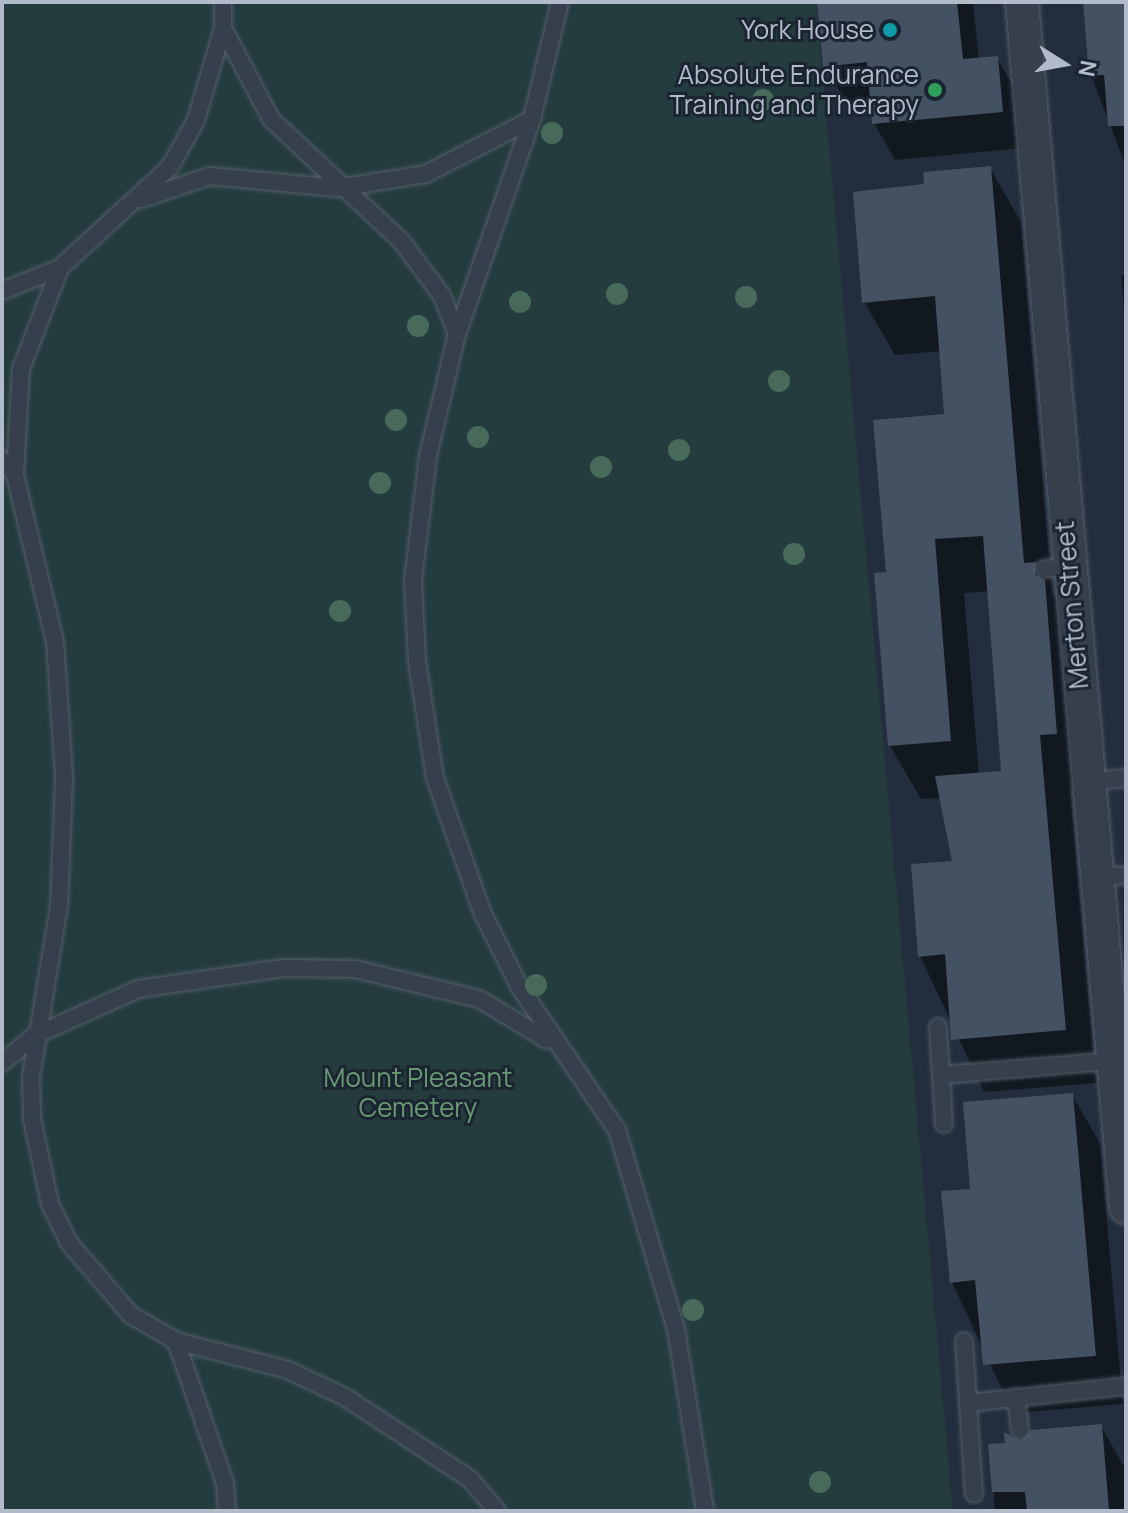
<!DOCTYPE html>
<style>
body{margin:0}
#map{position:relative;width:1128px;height:1513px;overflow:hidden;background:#222e3d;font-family:Manrope,sans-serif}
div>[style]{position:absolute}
.green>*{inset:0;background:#243c3e}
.shadow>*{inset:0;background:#0007}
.building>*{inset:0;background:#435162}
.roads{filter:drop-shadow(0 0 2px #545e6b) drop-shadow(0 0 2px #545e6b)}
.lane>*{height:16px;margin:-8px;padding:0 8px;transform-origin:8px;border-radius:8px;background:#36404d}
.street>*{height:32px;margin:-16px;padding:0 16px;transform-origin:16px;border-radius:16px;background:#36404d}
.trees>*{width:22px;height:22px;margin:-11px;border-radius:50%;background:#486a5b}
.dots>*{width:22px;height:22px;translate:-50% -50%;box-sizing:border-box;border:4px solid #1b2532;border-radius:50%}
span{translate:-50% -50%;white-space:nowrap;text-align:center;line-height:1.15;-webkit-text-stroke:6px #1b2532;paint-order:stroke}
.poi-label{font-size:26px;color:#b2bbc9}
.right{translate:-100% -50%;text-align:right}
.street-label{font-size:26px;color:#b2bbc9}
.park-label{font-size:26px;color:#689b73}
.frame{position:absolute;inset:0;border:4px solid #b2bbc9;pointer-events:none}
.north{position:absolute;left:1024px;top:24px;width:80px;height:80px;-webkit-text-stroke:6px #1b2532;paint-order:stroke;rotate:101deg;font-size:22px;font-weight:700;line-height:32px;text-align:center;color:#b2bbc9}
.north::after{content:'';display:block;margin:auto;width:28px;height:36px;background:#b2bbc9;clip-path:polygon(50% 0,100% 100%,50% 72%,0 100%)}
</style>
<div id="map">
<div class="green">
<i style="clip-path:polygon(2px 2px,816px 2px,953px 1511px,2px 1511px)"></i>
</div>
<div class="shadow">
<i style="clip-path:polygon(819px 2px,973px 2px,979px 60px,997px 58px,1018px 94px,1023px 148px,895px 160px,874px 123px,872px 100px,846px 102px,825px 66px)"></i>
<i style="clip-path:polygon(1085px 2px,1126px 2px,1126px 167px,1091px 75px)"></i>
<i style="clip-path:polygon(evenodd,990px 168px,1021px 222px,1052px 592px,1066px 617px,1087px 787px,1070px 789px,1096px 1083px,984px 1092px,920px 956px,954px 863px,942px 798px,921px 799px,890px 746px,888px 574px,946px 416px,941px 351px,895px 355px,864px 302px,926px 185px,990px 168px,989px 591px,1003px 773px,979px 774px,964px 593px,989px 591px)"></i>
<i style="clip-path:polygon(1121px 275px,1126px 275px,1126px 337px)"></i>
<i style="clip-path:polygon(1072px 1095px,1100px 1143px,1123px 1404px,1013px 1413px,952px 1282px,972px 1190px)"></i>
<i style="clip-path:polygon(1101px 1426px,1126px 1470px,1126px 1511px,995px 1511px,990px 1446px)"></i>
</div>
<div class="building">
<i style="clip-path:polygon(817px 2px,957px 2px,963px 59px,998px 56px,1003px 112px,872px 124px,867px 62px,823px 67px)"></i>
<i style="clip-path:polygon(1083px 2px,1126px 2px,1126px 126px,1108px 126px,1104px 75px,1089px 76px)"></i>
<i style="clip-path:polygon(991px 166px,1024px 563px,1036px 562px,1035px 575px,1045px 580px,1057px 734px,1040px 735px,1066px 1030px,951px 1040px,945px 954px,918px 957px,911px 864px,952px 861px,935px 776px,1001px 771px,983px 536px,935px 539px,951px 741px,888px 746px,874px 573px,886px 572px,873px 420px,944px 414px,935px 296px,862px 303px,853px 192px,924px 184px,923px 172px)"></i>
<i style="clip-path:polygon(1073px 1093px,1096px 1356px,983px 1365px,975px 1280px,950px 1283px,941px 1191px,970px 1189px,963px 1102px)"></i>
<i style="clip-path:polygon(1102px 1424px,1109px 1511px,1027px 1511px,1025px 1492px,992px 1492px,988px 1444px,1005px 1443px,1004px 1432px,1021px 1441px,1031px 1430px)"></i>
</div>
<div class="roads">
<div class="lane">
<i style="left:223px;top:2px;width:26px;rotate:90deg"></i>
<i style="left:223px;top:28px;width:103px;rotate:62.2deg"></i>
<i style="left:271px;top:119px;width:180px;rotate:43.2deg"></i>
<i style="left:402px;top:242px;width:67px;rotate:53.5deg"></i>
<i style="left:442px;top:296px;width:41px;rotate:68.5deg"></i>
<i style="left:560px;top:2px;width:120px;rotate:103.5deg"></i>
<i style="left:532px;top:119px;width:228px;rotate:109.2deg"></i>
<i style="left:457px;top:334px;width:125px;rotate:103.4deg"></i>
<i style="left:428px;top:456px;width:125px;rotate:96.9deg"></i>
<i style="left:413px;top:580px;width:81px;rotate:87.2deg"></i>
<i style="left:417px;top:661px;width:118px;rotate:81.3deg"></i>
<i style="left:435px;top:778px;width:144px;rotate:70.6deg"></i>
<i style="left:483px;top:914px;width:80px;rotate:63.4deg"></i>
<i style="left:519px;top:986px;width:174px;rotate:55.8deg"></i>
<i style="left:617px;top:1130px;width:208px;rotate:73.5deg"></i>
<i style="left:676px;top:1329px;width:184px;rotate:80.9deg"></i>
<i style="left:142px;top:199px;width:72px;rotate:-18.7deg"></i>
<i style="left:210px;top:176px;width:128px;rotate:5.4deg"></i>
<i style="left:337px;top:188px;width:90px;rotate:-8.9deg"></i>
<i style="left:426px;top:174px;width:119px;rotate:-27.4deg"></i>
<i style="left:2px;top:291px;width:62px;rotate:-21.6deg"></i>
<i style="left:60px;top:268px;width:149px;rotate:-42.6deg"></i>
<i style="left:170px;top:167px;width:54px;rotate:-61deg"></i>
<i style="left:196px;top:120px;width:96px;rotate:-73.6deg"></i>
<i style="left:2px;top:460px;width:20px;rotate:49deg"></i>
<i style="left:15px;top:475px;width:171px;rotate:76.5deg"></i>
<i style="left:55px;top:641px;width:137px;rotate:86.2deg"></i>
<i style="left:64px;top:778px;width:128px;rotate:92.2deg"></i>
<i style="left:59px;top:906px;width:173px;rotate:99.3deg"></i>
<i style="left:31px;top:1077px;width:42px;rotate:88.6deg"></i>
<i style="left:32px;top:1119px;width:87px;rotate:78deg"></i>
<i style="left:50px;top:1204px;width:43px;rotate:64deg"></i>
<i style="left:69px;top:1243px;width:95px;rotate:49.3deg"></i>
<i style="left:131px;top:1315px;width:52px;rotate:30deg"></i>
<i style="left:176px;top:1341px;width:116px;rotate:14.5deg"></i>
<i style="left:288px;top:1370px;width:63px;rotate:25.3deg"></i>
<i style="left:345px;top:1397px;width:149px;rotate:33.3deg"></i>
<i style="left:470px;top:1479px;width:42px;rotate:49.8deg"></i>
<i style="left:15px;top:475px;width:106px;rotate:-86.8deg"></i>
<i style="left:21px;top:369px;width:108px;rotate:-68.9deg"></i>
<i style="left:1044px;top:569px;width:25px;rotate:-5deg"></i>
<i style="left:1088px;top:782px;width:38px;rotate:-6deg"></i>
<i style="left:1096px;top:878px;width:30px;rotate:-6deg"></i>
<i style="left:938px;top:1027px;width:97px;rotate:86.5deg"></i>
<i style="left:2px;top:1063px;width:42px;rotate:-40.2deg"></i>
<i style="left:34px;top:1036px;width:114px;rotate:-24.3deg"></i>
<i style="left:138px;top:989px;width:147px;rotate:-8.2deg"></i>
<i style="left:283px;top:968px;width:72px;rotate:0.8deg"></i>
<i style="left:355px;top:969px;width:128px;rotate:13.6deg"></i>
<i style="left:479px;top:999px;width:79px;rotate:31.1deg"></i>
<i style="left:941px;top:1075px;width:172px;rotate:-4.7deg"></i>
<i style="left:176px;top:1341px;width:150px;rotate:71deg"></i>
<i style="left:225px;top:1483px;width:28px;rotate:86deg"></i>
<i style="left:964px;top:1341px;width:153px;rotate:86.3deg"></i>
<i style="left:1016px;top:1397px;width:33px;rotate:83deg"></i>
<i style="left:968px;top:1403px;width:159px;rotate:-6.1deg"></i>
</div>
<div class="street">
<i style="left:1022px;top:2px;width:1210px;rotate:85.07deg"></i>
</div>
</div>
<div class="trees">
<i style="left:763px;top:100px"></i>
<i style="left:552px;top:133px"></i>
<i style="left:617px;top:294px"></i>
<i style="left:746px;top:297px"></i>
<i style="left:520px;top:302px"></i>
<i style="left:418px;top:326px"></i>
<i style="left:779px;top:381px"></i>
<i style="left:396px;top:420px"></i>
<i style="left:478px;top:437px"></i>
<i style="left:679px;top:450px"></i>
<i style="left:601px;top:467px"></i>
<i style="left:380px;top:483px"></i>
<i style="left:794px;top:554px"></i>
<i style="left:340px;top:611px"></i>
<i style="left:536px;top:985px"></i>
<i style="left:693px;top:1310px"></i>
<i style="left:820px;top:1482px"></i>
</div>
<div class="dots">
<i style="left:890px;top:30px;background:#0f9aa8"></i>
<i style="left:935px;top:90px;background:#2e9e5b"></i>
</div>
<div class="poi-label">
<span class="right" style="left:874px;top:30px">York House</span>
<span class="right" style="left:919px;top:90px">Absolute Endurance<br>Training and Therapy</span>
</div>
<div class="street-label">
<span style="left:1072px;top:605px;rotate:-95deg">Merton Street</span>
</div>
<div class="park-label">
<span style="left:418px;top:1093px">Mount Pleasant<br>Cemetery</span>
</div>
<div class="frame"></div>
<div class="north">N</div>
</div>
